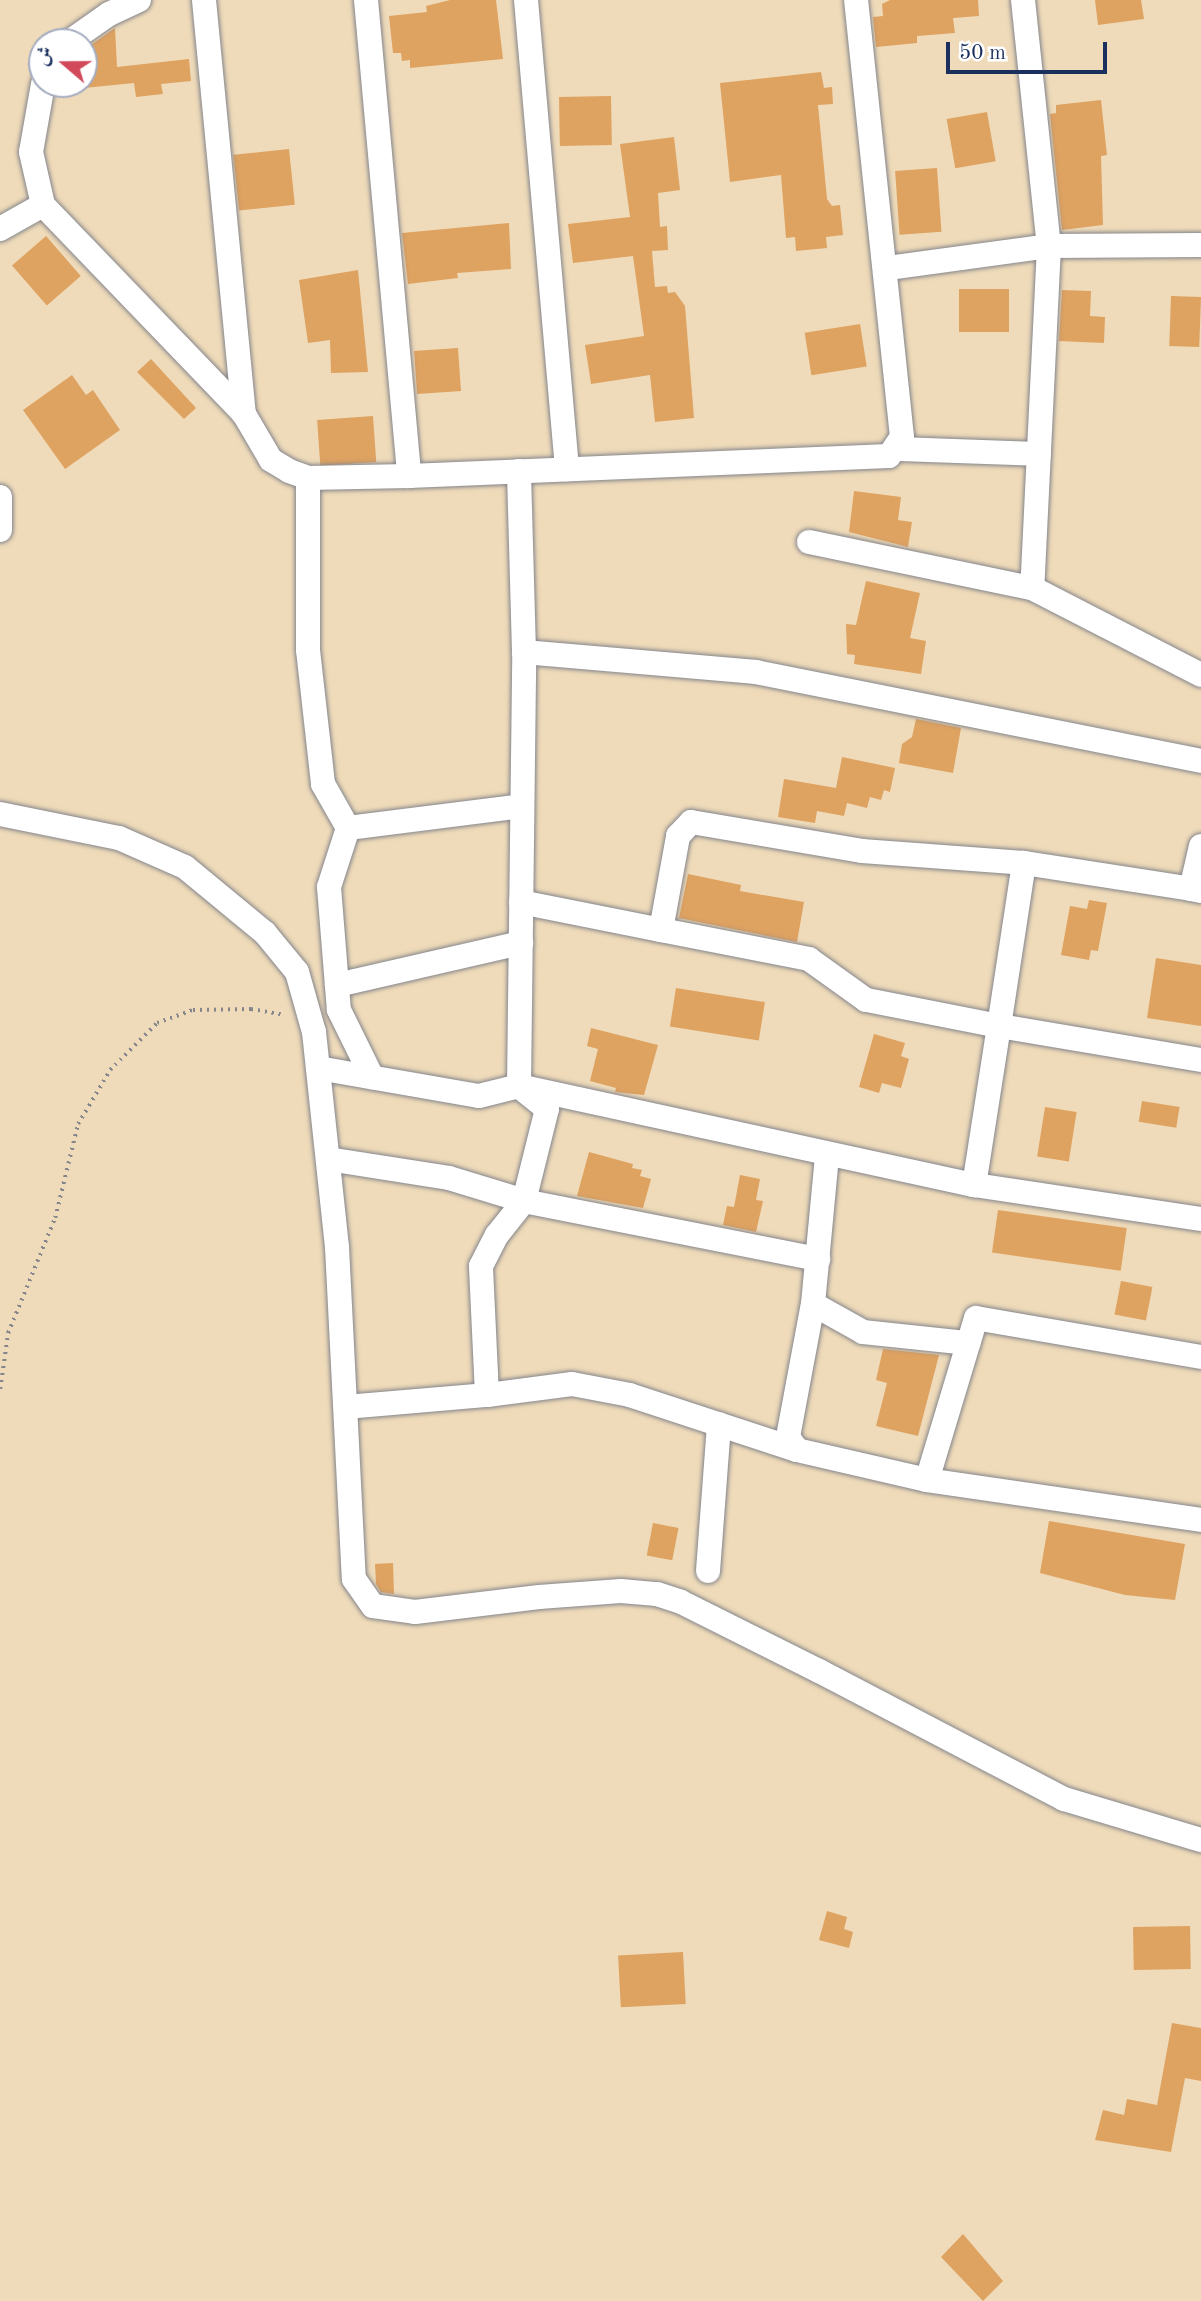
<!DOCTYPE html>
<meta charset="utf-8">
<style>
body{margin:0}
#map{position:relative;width:1201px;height:2301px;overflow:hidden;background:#efdbb9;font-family:"Old Standard TT",Amiri,serif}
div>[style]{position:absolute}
.building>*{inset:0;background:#dea261;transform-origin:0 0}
.path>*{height:3.5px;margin-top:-1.75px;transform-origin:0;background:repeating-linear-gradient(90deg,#85858c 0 2px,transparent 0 7px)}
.roads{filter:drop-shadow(0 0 2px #85858c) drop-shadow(0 0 2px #85858c)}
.street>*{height:24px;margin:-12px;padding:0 12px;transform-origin:12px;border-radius:12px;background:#fff}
span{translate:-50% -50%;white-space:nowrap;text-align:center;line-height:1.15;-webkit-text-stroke:6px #fff;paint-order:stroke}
.north{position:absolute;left:28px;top:28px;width:70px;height:70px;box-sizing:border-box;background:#fff;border:2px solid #a4acbf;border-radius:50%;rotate:290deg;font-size:19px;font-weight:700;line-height:28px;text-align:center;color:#1b2f5e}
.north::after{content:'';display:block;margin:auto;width:24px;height:32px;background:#d1495b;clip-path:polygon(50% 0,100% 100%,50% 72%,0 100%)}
.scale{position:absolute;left:946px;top:42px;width:161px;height:32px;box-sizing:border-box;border:4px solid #1b2f5e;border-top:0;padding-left:9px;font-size:21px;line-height:24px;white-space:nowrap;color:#1b2f5e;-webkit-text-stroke:5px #fff;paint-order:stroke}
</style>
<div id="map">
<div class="building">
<i style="clip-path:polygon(450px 0,496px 0,503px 59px,410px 68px,410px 60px,402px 61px,401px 53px,393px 53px,389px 16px,427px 12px,426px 6px)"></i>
<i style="clip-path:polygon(890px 0,978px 0,979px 16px,953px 18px,955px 33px,917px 36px,917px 43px,876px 47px,873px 17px,883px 16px,882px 4px)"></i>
<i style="clip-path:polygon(1095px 0,1141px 0,1144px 19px,1098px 25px)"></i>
<i style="clip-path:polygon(115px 28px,117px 67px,189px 59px,191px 81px,161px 84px,163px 94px,136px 97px,134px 83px,84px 88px,84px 50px)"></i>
<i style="clip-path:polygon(821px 72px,824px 88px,832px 87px,833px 104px,818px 105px,827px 199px,832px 206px,840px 205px,843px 235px,826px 237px,827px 248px,796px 251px,795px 237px,786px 238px,781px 175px,730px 182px,720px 83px)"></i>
<i style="left:611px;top:96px;width:49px;height:52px;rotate:89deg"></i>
<i style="clip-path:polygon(1101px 100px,1107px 155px,1101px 156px,1103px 225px,1062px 230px,1050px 114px,1056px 113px,1056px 105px)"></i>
<i style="left:987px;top:112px;width:50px;height:41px;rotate:80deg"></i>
<i style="clip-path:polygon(674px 137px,680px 190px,658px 193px,660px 227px,667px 226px,668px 250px,652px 251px,655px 287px,667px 286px,668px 293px,675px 292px,685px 306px,694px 418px,655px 422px,650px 375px,591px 384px,585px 345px,644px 336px,633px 256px,573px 263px,568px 224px,630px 217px,620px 144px)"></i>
<i style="left:289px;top:149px;width:56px;height:56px;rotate:84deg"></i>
<i style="left:937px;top:168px;width:64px;height:42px;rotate:86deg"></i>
<i style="clip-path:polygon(509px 223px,511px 269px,457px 273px,458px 278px,408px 284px,402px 233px)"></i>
<i style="left:46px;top:236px;width:53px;height:45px;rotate:49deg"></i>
<i style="clip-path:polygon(358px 270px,368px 372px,331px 373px,330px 340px,308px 343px,299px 280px)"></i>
<i style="left:959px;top:289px;width:50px;height:43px"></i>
<i style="clip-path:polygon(1062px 290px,1091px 291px,1090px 316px,1105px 317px,1104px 343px,1059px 341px)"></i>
<i style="left:1171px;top:296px;width:30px;height:50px;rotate:2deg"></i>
<i style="left:860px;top:324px;width:43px;height:56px;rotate:81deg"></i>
<i style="left:458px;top:348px;width:43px;height:44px;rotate:86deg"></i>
<i style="clip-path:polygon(151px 359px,196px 408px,184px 419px,137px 372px)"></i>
<i style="clip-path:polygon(72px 375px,86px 395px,93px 390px,120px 430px,65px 469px,23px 410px)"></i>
<i style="left:373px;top:416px;width:46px;height:56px;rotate:86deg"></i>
<i style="clip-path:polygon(854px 491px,901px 497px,898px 520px,912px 522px,908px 547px,849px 532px)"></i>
<i style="clip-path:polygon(866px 581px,920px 593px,910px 638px,926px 641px,921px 674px,854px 664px,855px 655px,847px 654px,846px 624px,856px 625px)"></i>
<i style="clip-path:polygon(916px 719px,961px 728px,953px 773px,899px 763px,902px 744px,912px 737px)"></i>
<i style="clip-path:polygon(842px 757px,895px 768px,890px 792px,884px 790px,881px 800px,870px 797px,867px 808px,847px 803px,844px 816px,817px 811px,815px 823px,778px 817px,784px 779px,836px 788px)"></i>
<i style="clip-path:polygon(688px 874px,741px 885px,740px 891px,804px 902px,797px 942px,679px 918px)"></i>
<i style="clip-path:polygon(1089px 900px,1107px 903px,1098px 951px,1091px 950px,1089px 960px,1061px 955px,1070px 906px,1087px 909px)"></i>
<i style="clip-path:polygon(1156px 958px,1201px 965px,1201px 1026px,1147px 1018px)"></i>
<i style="left:676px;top:988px;width:90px;height:39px;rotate:9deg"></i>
<i style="clip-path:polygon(591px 1028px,658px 1045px,644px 1095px,615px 1092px,616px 1088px,590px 1081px,598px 1049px,587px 1046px)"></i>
<i style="clip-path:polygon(874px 1034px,905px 1043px,901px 1056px,909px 1059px,901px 1088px,882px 1083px,879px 1093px,859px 1087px)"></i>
<i style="left:1142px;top:1101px;width:38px;height:21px;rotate:9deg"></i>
<i style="left:1045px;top:1107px;width:32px;height:50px;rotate:9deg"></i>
<i style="clip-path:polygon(589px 1152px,633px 1164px,632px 1168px,642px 1170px,640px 1176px,651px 1179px,643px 1208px,577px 1196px)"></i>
<i style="clip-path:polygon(740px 1175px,760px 1179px,756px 1200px,763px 1201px,756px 1232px,723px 1225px,727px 1206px,734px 1207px)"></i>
<i style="left:998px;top:1210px;width:130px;height:43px;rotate:8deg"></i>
<i style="left:1121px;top:1281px;width:32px;height:34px;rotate:11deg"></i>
<i style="clip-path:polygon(883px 1349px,939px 1355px,918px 1436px,876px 1426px,887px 1383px,876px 1380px)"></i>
<i style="clip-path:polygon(1049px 1521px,1185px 1544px,1175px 1600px,1125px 1595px,1040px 1573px)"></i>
<i style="left:653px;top:1523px;width:26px;height:33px;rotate:11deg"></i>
<i style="clip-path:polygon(393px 1563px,394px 1594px,381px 1592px,376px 1584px,375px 1564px)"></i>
<i style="clip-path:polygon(827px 1911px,847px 1917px,844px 1929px,853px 1932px,849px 1948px,819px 1940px)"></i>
<i style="left:1190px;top:1926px;width:43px;height:57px;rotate:89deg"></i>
<i style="left:683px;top:1952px;width:52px;height:65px;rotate:87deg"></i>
<i style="clip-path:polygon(1172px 2023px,1201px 2028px,1201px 2081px,1185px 2078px,1171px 2152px,1095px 2140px,1103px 2110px,1124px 2115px,1127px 2099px,1157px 2105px)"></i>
<i style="clip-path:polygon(963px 2234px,1003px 2281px,983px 2301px,941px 2257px)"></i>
</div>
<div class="path">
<i style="left:0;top:1389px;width:57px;rotate:-81.9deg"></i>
<i style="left:8px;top:1333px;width:124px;rotate:-67.8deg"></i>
<i style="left:55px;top:1218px;width:97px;rotate:-76.3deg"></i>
<i style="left:78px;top:1124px;width:63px;rotate:-59.3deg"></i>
<i style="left:110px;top:1070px;width:66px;rotate:-45deg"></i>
<i style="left:157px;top:1023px;width:38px;rotate:-20deg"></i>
<i style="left:193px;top:1010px;width:58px;rotate:-1deg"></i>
<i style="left:251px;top:1009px;width:34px;rotate:10deg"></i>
</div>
<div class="roads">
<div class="street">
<i style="left:204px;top:0;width:416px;rotate:84.5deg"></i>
<i style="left:366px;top:0;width:478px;rotate:84.8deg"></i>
<i style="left:526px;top:0;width:471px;rotate:85deg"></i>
<i style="left:1023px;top:0;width:247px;rotate:84deg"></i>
<i style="left:1049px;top:246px;width:342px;rotate:92.8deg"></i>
<i style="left:69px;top:42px;width:49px;rotate:-35deg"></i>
<i style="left:109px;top:14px;width:33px;rotate:-25deg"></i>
<i style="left:43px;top:84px;width:69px;rotate:100deg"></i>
<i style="left:31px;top:152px;width:54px;rotate:77.2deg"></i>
<i style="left:43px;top:205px;width:290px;rotate:46.1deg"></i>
<i style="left:244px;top:414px;width:53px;rotate:59.6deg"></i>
<i style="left:271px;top:460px;width:21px;rotate:31deg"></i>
<i style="left:289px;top:471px;width:20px;rotate:20deg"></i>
<i style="left:308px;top:478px;width:101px;rotate:-1.1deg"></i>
<i style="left:409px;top:476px;width:480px;rotate:-2.4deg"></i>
<i style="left:889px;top:456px;width:23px;rotate:-56deg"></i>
<i style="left:902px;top:437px;width:439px;rotate:-96deg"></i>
<i style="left:0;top:229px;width:49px;rotate:-29.2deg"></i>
<i style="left:888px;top:268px;width:162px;rotate:-7.8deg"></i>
<i style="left:1049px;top:246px;width:152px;rotate:-0.4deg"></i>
<i style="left:897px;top:449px;width:142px;rotate:2deg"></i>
<i style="left:308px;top:478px;width:172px;rotate:90deg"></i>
<i style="left:308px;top:650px;width:135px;rotate:83.6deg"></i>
<i style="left:323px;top:784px;width:51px;rotate:60.4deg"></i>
<i style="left:348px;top:828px;width:62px;rotate:107.9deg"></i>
<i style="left:329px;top:887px;width:123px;rotate:85.4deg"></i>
<i style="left:339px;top:1010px;width:75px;rotate:63.8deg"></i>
<i style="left:0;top:497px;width:33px;rotate:90deg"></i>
<i style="left:809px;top:542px;width:228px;rotate:11.7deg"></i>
<i style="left:1032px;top:588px;width:190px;rotate:27.2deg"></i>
<i style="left:524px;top:652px;width:233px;rotate:4.9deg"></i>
<i style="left:756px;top:672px;width:454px;rotate:11.3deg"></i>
<i style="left:0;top:814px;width:121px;rotate:11.4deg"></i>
<i style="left:119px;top:838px;width:72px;rotate:23.7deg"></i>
<i style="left:185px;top:867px;width:104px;rotate:39.5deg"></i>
<i style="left:265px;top:933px;width:50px;rotate:50.6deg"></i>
<i style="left:297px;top:972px;width:62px;rotate:74.2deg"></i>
<i style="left:314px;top:1032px;width:216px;rotate:83.9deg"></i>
<i style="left:337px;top:1247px;width:332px;rotate:87.1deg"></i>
<i style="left:354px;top:1579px;width:33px;rotate:55deg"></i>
<i style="left:373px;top:1606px;width:42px;rotate:8.1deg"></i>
<i style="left:415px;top:1612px;width:125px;rotate:-6.9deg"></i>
<i style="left:539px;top:1597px;width:82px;rotate:-4.2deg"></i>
<i style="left:621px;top:1591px;width:36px;rotate:5deg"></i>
<i style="left:657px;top:1594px;width:25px;rotate:18deg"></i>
<i style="left:681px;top:1602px;width:154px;rotate:26.6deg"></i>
<i style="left:819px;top:1671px;width:276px;rotate:27.6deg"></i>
<i style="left:1064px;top:1799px;width:143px;rotate:16.7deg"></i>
<i style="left:348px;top:828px;width:175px;rotate:-7.2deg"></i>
<i style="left:1201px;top:846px;width:44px;rotate:103.1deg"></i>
<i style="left:1191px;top:889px;width:10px;rotate:11deg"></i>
<i style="left:1024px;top:863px;width:165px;rotate:98.7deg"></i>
<i style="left:999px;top:1026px;width:136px;rotate:-168.9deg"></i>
<i style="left:866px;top:1000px;width:70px;rotate:-144.3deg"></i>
<i style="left:809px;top:959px;width:151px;rotate:-168.9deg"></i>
<i style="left:661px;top:930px;width:96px;rotate:-79.7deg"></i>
<i style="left:678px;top:836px;width:19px;rotate:-47deg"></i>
<i style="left:691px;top:822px;width:173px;rotate:9.6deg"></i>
<i style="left:862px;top:851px;width:162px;rotate:4.2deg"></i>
<i style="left:1024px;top:863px;width:169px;rotate:8.8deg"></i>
<i style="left:521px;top:902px;width:143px;rotate:11.3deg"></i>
<i style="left:337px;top:985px;width:189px;rotate:-12.9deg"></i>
<i style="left:1201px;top:1060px;width:205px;rotate:-170.4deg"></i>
<i style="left:999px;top:1026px;width:161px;rotate:98.9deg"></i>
<i style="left:974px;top:1185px;width:230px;rotate:8.5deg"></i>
<i style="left:318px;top:1068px;width:163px;rotate:9.9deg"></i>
<i style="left:479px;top:1096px;width:41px;rotate:-14deg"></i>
<i style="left:519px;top:1086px;width:466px;rotate:12.3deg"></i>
<i style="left:519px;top:1086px;width:434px;rotate:-89.3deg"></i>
<i style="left:524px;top:652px;width:181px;rotate:-91.6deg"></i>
<i style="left:328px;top:1159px;width:122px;rotate:8.9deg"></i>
<i style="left:449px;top:1178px;width:78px;rotate:17deg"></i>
<i style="left:524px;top:1201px;width:95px;rotate:-76deg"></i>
<i style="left:547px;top:1109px;width:32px;rotate:-141deg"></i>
<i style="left:813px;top:1304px;width:150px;rotate:-84.6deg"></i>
<i style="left:1201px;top:1357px;width:228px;rotate:-170.2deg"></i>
<i style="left:976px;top:1318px;width:169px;rotate:106.8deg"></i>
<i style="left:927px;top:1480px;width:277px;rotate:8.3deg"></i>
<i style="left:346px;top:1407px;width:142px;rotate:-4.9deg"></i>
<i style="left:797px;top:1450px;width:176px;rotate:-161.8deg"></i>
<i style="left:630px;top:1395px;width:59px;rotate:-169.3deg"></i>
<i style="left:572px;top:1384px;width:86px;rotate:172.6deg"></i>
<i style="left:487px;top:1395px;width:129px;rotate:-92.7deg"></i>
<i style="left:481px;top:1266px;width:35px;rotate:-63deg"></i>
<i style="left:497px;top:1235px;width:43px;rotate:-51.5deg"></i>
<i style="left:524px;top:1201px;width:300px;rotate:11.2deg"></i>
<i style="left:927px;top:1480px;width:133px;rotate:-167deg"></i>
<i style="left:797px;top:1450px;width:16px;rotate:-125deg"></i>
<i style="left:788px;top:1437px;width:135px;rotate:-79.4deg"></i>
<i style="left:813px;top:1304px;width:57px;rotate:29.2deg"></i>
<i style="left:863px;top:1332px;width:106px;rotate:6deg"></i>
<i style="left:708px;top:1571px;width:147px;rotate:-85.7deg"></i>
</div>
</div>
<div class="north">ش</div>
<div class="scale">50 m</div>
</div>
